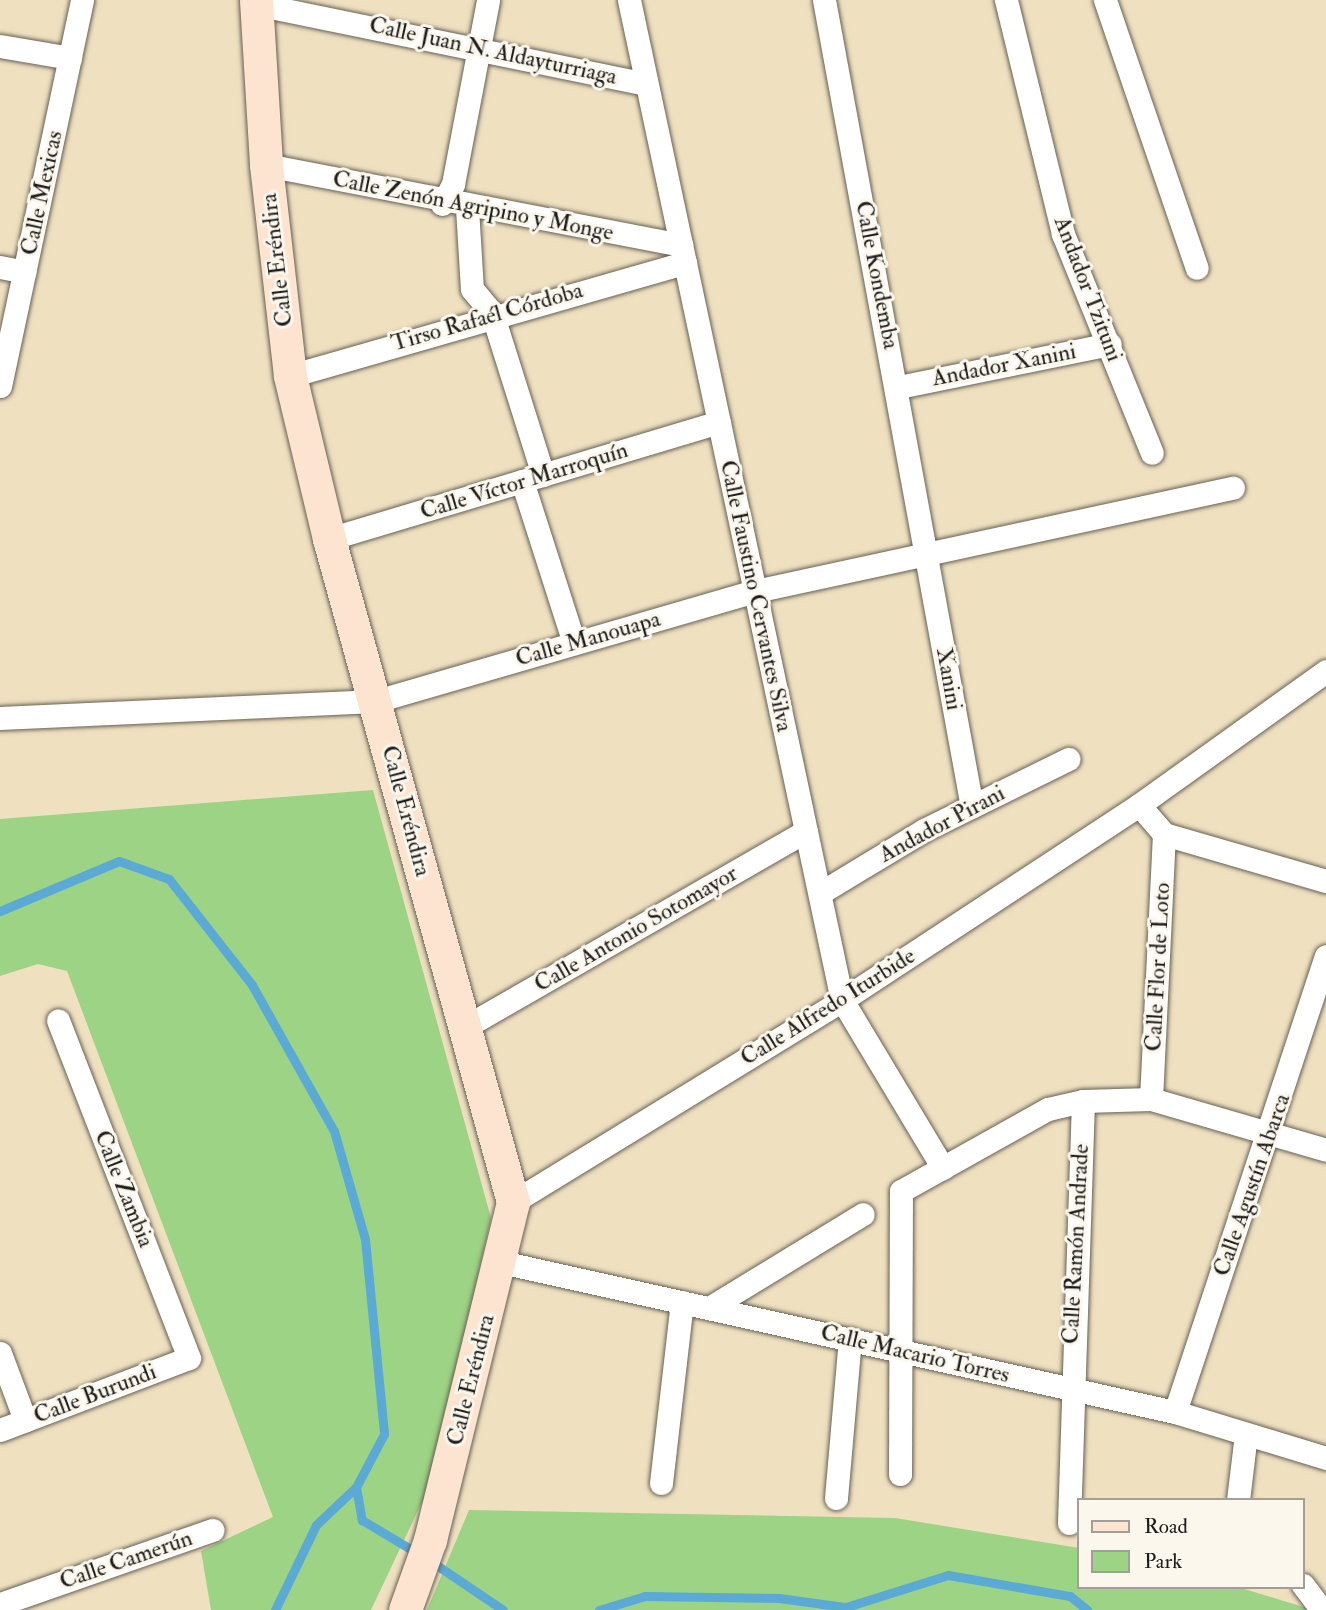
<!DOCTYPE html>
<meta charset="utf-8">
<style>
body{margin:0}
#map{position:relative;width:1326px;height:1610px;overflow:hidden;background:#efe0c0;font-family:"IM FELL Double Pica",serif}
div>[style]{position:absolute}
.green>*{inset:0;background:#9dd384}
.stream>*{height:9px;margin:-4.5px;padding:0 4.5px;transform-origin:4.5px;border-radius:4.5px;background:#5baad5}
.roads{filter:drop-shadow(0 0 2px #666155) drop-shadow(0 0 2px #666155)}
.street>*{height:23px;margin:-11.5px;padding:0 11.5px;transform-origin:11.5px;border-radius:11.5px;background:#fff}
.secondary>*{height:33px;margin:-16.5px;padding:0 16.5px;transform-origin:16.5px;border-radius:16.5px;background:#fde4d0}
span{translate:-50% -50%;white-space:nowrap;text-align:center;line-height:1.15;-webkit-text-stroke:6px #fbf7ec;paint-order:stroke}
.street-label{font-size:23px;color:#1c1c1c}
.legend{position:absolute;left:1077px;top:1498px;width:228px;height:91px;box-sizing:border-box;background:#fbf7ec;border:2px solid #a29f99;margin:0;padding:9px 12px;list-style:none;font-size:21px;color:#1c1c1c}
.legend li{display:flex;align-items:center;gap:14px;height:35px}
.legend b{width:35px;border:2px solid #a29f99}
</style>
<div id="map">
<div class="green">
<i style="clip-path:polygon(373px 790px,491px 1218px,432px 1481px,371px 1610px,211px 1610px,201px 1551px,273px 1517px,67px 971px,38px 964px,0 976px,0 819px)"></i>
<i style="clip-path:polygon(469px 1510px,895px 1518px,1079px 1548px,1079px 1587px,1238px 1587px,1313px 1610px,427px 1610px)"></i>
</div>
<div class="stream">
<i style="left:0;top:911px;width:129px;rotate:-22.8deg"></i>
<i style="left:119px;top:861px;width:53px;rotate:19.8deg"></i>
<i style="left:169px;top:879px;width:135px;rotate:51.9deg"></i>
<i style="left:252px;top:985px;width:167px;rotate:60.7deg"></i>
<i style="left:334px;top:1131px;width:112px;rotate:74deg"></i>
<i style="left:365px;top:1239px;width:196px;rotate:84.4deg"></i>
<i style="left:384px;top:1434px;width:60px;rotate:117.8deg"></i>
<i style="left:356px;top:1487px;width:55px;rotate:136.5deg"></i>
<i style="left:316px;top:1525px;width:94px;rotate:115.8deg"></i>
<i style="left:356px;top:1487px;width:34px;rotate:80deg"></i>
<i style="left:362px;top:1520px;width:64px;rotate:31deg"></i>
<i style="left:429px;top:1560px;width:89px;rotate:34deg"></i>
<i style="left:599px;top:1610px;width:48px;rotate:-16.9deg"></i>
<i style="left:645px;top:1596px;width:134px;rotate:0.9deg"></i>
<i style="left:779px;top:1598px;width:68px;rotate:7.7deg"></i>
<i style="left:846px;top:1607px;width:107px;rotate:-17.4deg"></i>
<i style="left:948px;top:1575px;width:124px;rotate:9.8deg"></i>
<i style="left:1070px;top:1596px;width:22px;rotate:39deg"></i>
</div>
<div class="roads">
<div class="street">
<i style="left:629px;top:0;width:1022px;rotate:77.98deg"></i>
<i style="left:842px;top:1000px;width:196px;rotate:59deg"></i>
<i style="left:824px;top:0;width:820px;rotate:79.61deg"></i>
<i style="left:1006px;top:0;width:241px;rotate:76.3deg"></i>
<i style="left:1063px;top:234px;width:236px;rotate:67.9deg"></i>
<i style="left:1105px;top:0;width:283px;rotate:71.1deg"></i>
<i style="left:256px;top:4px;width:398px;rotate:11.6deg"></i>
<i style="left:0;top:46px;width:71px;rotate:9.7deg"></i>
<i style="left:266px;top:165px;width:423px;rotate:10.9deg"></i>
<i style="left:442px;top:204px;width:23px;rotate:-61deg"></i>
<i style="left:453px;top:184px;width:187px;rotate:-79.2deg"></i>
<i style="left:467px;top:208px;width:81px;rotate:86.5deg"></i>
<i style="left:472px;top:289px;width:31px;rotate:50deg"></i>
<i style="left:492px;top:313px;width:170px;rotate:72.5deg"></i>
<i style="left:0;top:267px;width:25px;rotate:11deg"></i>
<i style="left:290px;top:376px;width:411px;rotate:-16deg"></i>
<i style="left:0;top:386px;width:395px;rotate:-78deg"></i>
<i style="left:899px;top:387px;width:215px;rotate:-11.5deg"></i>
<i style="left:522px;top:481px;width:170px;rotate:72.2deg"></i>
<i style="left:329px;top:539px;width:407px;rotate:-16.7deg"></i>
<i style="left:0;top:718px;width:376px;rotate:-2.6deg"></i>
<i style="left:376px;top:701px;width:395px;rotate:-16.2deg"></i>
<i style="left:755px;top:591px;width:489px;rotate:-12.2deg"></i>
<i style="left:1139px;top:805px;width:38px;rotate:49deg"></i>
<i style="left:1164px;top:834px;width:169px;rotate:16.2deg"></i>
<i style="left:820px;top:893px;width:122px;rotate:-31.2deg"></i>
<i style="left:924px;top:830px;width:161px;rotate:-26.2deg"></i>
<i style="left:465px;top:1027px;width:393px;rotate:-29.9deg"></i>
<i style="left:1151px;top:1099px;width:265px;rotate:-87.2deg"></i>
<i style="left:513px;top:1202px;width:386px;rotate:-31.5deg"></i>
<i style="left:842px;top:1000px;width:355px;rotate:-33.3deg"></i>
<i style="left:1139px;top:805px;width:230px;rotate:-35.6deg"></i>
<i style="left:501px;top:1262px;width:690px;rotate:12.55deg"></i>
<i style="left:1175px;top:1412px;width:158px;rotate:16.9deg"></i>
<i style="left:709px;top:1308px;width:180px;rotate:-31.4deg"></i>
<i style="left:0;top:1353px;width:72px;rotate:69.5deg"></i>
<i style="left:1175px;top:1412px;width:480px;rotate:-71.7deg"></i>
<i style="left:0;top:1430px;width:202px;rotate:-20.9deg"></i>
<i style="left:189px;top:1358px;width:362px;rotate:-111.2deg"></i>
<i style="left:900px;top:1474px;width:283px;rotate:-89.8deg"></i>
<i style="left:901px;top:1191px;width:168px;rotate:-29.2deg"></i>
<i style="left:1048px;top:1109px;width:36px;rotate:-13deg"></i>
<i style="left:1083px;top:1101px;width:68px;rotate:-1.7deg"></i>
<i style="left:1151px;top:1099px;width:182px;rotate:16.2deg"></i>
<i style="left:661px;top:1483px;width:182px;rotate:-83.4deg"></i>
<i style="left:836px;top:1498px;width:160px;rotate:-85deg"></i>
<i style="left:1238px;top:1500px;width:66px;rotate:-83.1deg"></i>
<i style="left:1069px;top:1523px;width:422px;rotate:-88.1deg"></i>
<i style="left:1303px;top:1585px;width:31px;rotate:53deg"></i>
<i style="left:0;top:1604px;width:225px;rotate:-19.2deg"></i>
</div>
<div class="secondary">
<i style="left:256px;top:0;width:165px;rotate:86.5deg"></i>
<i style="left:266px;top:165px;width:212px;rotate:83.5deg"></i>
<i style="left:290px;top:376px;width:168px;rotate:76.5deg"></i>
<i style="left:329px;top:539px;width:688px;rotate:74.49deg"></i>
<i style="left:513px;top:1202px;width:348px;rotate:103.8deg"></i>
<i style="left:430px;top:1540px;width:74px;rotate:109.7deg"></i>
</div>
</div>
<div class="street-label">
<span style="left:493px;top:51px;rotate:12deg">Calle Juan N. Aldayturriaga</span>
<span style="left:42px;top:193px;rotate:-78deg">Calle Mexicas</span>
<span style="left:473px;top:206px;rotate:11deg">Calle Zenón Agripino y Monge</span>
<span style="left:277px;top:260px;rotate:-97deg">Calle Eréndira</span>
<span style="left:877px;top:275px;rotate:79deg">Calle Kondemba</span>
<span style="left:1088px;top:289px;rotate:69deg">Andador Tzituni</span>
<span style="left:487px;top:317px;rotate:-16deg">Tirso Rafaél Córdoba</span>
<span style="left:1004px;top:365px;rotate:-11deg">Andador Xanini</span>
<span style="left:524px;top:481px;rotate:-17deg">Calle Víctor Marroquín</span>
<span style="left:756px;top:596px;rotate:78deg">Calle Faustino Cervantes Silva</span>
<span style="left:588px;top:639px;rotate:-16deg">Calle Manouapa</span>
<span style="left:949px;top:679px;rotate:80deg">Xanini</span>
<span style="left:406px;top:811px;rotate:75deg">Calle Eréndira</span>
<span style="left:942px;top:824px;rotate:-28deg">Andador Pirani</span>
<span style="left:636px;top:929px;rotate:-30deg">Calle Antonio Sotomayor</span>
<span style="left:1158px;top:967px;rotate:-87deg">Calle Flor de Loto</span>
<span style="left:828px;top:1007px;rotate:-32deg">Calle Alfredo Iturbide</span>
<span style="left:1252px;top:1185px;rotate:-71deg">Calle Agustín Abarca</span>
<span style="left:124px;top:1189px;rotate:68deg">Calle Zambia</span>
<span style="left:1076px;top:1244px;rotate:-87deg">Calle Ramón Andrade</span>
<span style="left:915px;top:1354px;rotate:13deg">Calle Macario Torres</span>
<span style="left:471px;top:1380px;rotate:-76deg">Calle Eréndira</span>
<span style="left:95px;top:1394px;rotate:-21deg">Calle Burundi</span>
<span style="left:126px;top:1560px;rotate:-19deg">Calle Camerún</span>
</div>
<ul class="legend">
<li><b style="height:9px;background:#fde4d0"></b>Road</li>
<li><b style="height:19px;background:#9dd384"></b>Park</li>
</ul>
</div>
